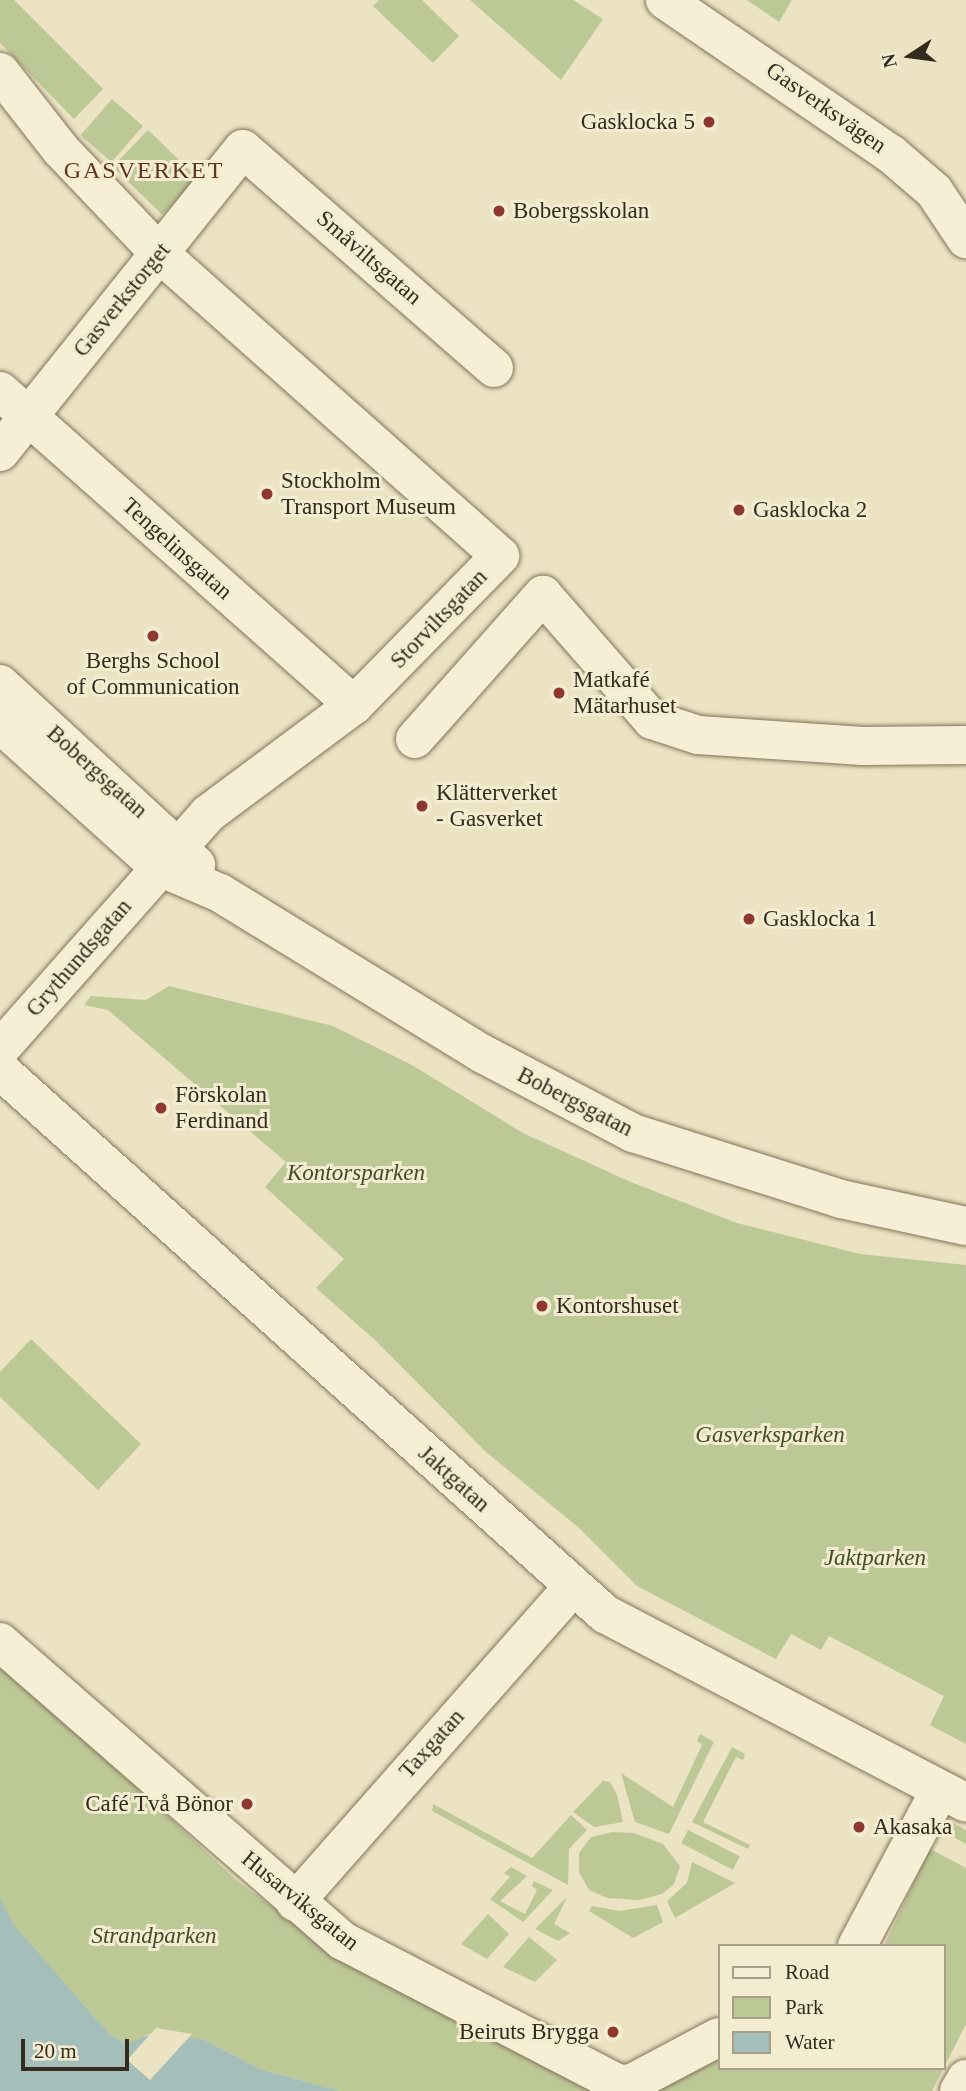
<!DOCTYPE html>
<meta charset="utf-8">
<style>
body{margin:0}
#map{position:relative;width:966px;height:2091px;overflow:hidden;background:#ebe3c2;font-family:"Times New Roman",serif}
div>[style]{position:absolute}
.green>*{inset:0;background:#bdc897;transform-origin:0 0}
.water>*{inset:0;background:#a4beb9}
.pier>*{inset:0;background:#ebe3c2}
.roads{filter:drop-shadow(0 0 2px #83745b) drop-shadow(0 0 2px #83745b)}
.minor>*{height:38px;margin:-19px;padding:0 19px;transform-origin:19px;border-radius:19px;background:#f6efd5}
.dots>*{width:19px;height:19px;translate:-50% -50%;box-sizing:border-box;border:4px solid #f3ecd1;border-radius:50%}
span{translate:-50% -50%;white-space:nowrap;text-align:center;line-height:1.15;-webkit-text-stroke:6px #f3ecd1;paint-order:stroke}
.street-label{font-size:23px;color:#342b1e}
.poi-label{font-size:23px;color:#342b1e}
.right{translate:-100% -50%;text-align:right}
.left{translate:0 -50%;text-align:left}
.park-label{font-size:23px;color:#414f26;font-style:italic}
.neighbourhood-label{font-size:24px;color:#5e3320;letter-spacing:2px}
.legend{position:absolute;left:718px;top:1944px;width:228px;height:126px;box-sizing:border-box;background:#f3ecd1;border:2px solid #a79f89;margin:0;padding:9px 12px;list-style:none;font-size:21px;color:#342b1e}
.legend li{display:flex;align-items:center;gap:14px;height:35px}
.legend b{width:35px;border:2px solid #a79f89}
.north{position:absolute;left:875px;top:21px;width:70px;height:70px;-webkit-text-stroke:5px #f3ecd1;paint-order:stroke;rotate:257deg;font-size:19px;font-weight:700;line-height:28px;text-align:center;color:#342b1e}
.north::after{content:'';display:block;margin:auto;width:24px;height:32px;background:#342b1e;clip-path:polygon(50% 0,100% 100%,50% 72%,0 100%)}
.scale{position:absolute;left:21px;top:2039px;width:108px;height:32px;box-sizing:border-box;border:4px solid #342b1e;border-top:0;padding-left:9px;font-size:21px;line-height:24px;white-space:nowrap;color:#342b1e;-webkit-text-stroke:5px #f3ecd1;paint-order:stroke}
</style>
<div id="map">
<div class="green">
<i style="clip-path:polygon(0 0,14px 0,103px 89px,74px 119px,0 43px)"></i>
<i style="clip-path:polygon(379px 0,422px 0,459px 36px,433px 63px,373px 6px)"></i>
<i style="clip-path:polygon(470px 0,573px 0,603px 19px,561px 80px)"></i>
<i style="clip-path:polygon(747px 0,792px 0,779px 22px)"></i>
<i style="left:112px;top:99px;width:41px;height:48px;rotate:41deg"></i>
<i style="left:148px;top:130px;width:69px;height:51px;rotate:44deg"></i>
<i style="clip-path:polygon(169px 986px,333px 1026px,412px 1065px,523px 1133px,633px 1183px,737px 1223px,860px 1254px,966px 1265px,966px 1744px,930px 1725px,944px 1696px,829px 1636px,821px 1650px,791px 1634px,776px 1659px,637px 1586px,578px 1527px,486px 1452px,376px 1341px,316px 1288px,344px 1259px,265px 1187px,286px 1162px,108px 1010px,84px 1005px,91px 996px,146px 1000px)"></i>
<i style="clip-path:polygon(31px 1339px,141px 1444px,98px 1490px,0 1397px,0 1372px)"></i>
<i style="clip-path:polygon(0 1658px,236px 1880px,298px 1926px,592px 2091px,340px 2091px,260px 2069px,204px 2040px,148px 2034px,135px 2044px,128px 2044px,110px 2035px,12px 1924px,0 1898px)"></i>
<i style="clip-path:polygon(700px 1734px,714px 1742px,669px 1834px,635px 1822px,621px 1773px,673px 1807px,702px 1745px,697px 1741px)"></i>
<i style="clip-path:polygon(732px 1747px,745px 1754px,743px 1760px,736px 1757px,703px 1822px,750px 1845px,748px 1849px,692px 1822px)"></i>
<i style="clip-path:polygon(603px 1781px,610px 1782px,617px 1795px,623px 1822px,594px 1827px,573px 1812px)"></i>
<i style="clip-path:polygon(433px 1804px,532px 1858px,571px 1815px,587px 1830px,569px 1849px,568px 1885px,432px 1811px)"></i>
<i style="clip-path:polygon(947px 1820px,966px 1830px,966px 1844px,942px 1831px)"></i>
<i style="left:688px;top:1830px;width:58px;height:15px;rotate:27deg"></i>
<i style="clip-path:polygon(612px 1832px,634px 1833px,663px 1844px,680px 1866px,674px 1884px,662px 1894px,639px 1900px,607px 1898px,589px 1890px,579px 1872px,579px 1853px,591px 1837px)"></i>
<i style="clip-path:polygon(930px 1849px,966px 1868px,966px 2024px,932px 2091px,647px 2091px,719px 2055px,719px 2068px,943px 2068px,943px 1946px,884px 1946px)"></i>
<i style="clip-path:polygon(692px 1862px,735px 1883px,675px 1918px,667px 1901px,687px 1883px)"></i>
<i style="clip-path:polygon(511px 1867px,527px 1876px,500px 1901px,525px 1914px,537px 1890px,532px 1886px,534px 1881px,553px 1890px,523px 1922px,490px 1899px,510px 1877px,504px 1873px)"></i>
<i style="clip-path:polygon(567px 1897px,554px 1924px,570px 1933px,558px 1941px,535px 1929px)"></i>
<i style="clip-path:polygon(657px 1905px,663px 1922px,633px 1938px,589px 1911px,592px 1906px,619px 1911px)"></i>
<i style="clip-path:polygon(488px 1914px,509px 1934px,487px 1959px,461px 1944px)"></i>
<i style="clip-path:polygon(529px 1937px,557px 1960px,535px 1982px,503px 1967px)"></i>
</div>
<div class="water">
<i style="clip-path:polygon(0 1898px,13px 1924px,110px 2035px,128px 2044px,156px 2032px,204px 2040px,260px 2069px,340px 2091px,0 2091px)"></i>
</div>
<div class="pier">
<i style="clip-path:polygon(156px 2028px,192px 2034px,150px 2080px,127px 2060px)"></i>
</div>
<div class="roads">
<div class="minor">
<i style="left:665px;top:0;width:273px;rotate:34.3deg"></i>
<i style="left:891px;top:154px;width:57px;rotate:40.7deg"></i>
<i style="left:934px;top:191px;width:58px;rotate:56.3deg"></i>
<i style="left:0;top:72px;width:99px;rotate:52deg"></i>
<i style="left:61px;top:150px;width:142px;rotate:46.4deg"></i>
<i style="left:159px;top:253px;width:456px;rotate:41.6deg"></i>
<i style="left:500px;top:556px;width:209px;rotate:134.4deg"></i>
<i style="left:354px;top:705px;width:182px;rotate:143.3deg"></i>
<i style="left:208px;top:814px;width:314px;rotate:131.5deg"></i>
<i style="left:0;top:391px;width:473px;rotate:41.6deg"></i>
<i style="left:0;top:452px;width:388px;rotate:-51.3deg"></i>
<i style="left:243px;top:149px;width:333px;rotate:41.1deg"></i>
<i style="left:0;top:684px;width:267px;rotate:42.7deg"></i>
<i style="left:0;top:724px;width:214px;rotate:42deg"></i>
<i style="left:159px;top:867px;width:66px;rotate:23.1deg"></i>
<i style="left:220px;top:893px;width:308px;rotate:31.5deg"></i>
<i style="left:483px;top:1054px;width:170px;rotate:27.8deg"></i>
<i style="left:633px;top:1133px;width:218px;rotate:17.6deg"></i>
<i style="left:841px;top:1199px;width:128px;rotate:12.2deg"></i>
<i style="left:415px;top:739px;width:193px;rotate:-48.4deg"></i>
<i style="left:543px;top:595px;width:166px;rotate:48.9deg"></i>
<i style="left:652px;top:720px;width:48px;rotate:18.1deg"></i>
<i style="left:698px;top:735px;width:165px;rotate:3.8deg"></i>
<i style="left:863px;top:746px;width:103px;rotate:-0.6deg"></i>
<i style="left:0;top:1070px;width:814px;rotate:41.96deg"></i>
<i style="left:605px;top:1614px;width:407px;rotate:27.6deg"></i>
<i style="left:0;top:1642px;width:455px;rotate:41.1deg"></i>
<i style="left:343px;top:1941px;width:311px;rotate:27.4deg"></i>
<i style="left:619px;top:2084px;width:13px;rotate:-4deg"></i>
<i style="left:632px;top:2083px;width:98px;rotate:-27.9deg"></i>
<i style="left:295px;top:1902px;width:420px;rotate:-48.6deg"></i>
<i style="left:857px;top:1946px;width:177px;rotate:-62deg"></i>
<i style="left:959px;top:2091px;width:14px;rotate:-60deg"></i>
</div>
</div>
<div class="dots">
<i style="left:709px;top:122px;background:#8e372f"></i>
<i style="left:499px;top:211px;background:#8e372f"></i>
<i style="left:267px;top:494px;background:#8e372f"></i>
<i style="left:739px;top:510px;background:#8e372f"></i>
<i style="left:153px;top:636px;background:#8e372f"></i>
<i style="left:559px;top:693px;background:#8e372f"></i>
<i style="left:422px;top:806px;background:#8e372f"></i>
<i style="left:749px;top:919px;background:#8e372f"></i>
<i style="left:161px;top:1108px;background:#8e372f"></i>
<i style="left:542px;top:1306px;background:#8e372f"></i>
<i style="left:247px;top:1804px;background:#8e372f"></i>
<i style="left:859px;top:1827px;background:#8e372f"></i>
<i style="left:613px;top:2032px;background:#8e372f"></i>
</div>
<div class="street-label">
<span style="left:826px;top:108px;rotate:35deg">Gasverksvägen</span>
<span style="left:369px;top:258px;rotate:41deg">Småviltsgatan</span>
<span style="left:122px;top:300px;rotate:-51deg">Gasverkstorget</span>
<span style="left:177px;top:549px;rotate:42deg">Tengelinsgatan</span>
<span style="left:439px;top:619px;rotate:-46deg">Storviltsgatan</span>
<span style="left:97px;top:772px;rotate:42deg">Bobergsgatan</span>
<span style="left:79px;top:958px;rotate:-49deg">Grythundsgatan</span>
<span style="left:575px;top:1102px;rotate:27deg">Bobergsgatan</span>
<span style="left:454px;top:1479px;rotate:42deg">Jaktgatan</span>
<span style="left:432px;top:1744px;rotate:-48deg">Taxgatan</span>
<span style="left:300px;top:1901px;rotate:39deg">Husarviksgatan</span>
</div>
<div class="poi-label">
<span class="right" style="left:695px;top:122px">Gasklocka 5</span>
<span class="left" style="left:513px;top:211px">Bobergsskolan</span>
<span class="left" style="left:281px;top:494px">Stockholm<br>Transport Museum</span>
<span class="left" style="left:753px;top:510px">Gasklocka 2</span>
<span style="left:153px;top:674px">Berghs School<br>of Communication</span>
<span class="left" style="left:573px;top:693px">Matkafé<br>Mätarhuset</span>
<span class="left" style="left:436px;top:806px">Klätterverket<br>- Gasverket</span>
<span class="left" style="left:763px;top:919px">Gasklocka 1</span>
<span class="left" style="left:175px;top:1108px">Förskolan<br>Ferdinand</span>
<span class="left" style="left:556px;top:1306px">Kontorshuset</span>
<span class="right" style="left:233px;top:1804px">Café Två Bönor</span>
<span class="left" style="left:873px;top:1827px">Akasaka</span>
<span class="right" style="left:599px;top:2032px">Beiruts Brygga</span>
</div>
<div class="park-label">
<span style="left:356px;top:1173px">Kontorsparken</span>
<span style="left:770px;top:1435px">Gasverksparken</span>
<span style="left:875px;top:1558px">Jaktparken</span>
<span style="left:154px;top:1936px">Strandparken</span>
</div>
<div class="neighbourhood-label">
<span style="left:144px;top:171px">GASVERKET</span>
</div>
<ul class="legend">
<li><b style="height:9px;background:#f6efd5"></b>Road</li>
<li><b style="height:19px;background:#bdc897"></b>Park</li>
<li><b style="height:19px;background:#a4beb9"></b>Water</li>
</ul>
<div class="north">N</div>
<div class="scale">20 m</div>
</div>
